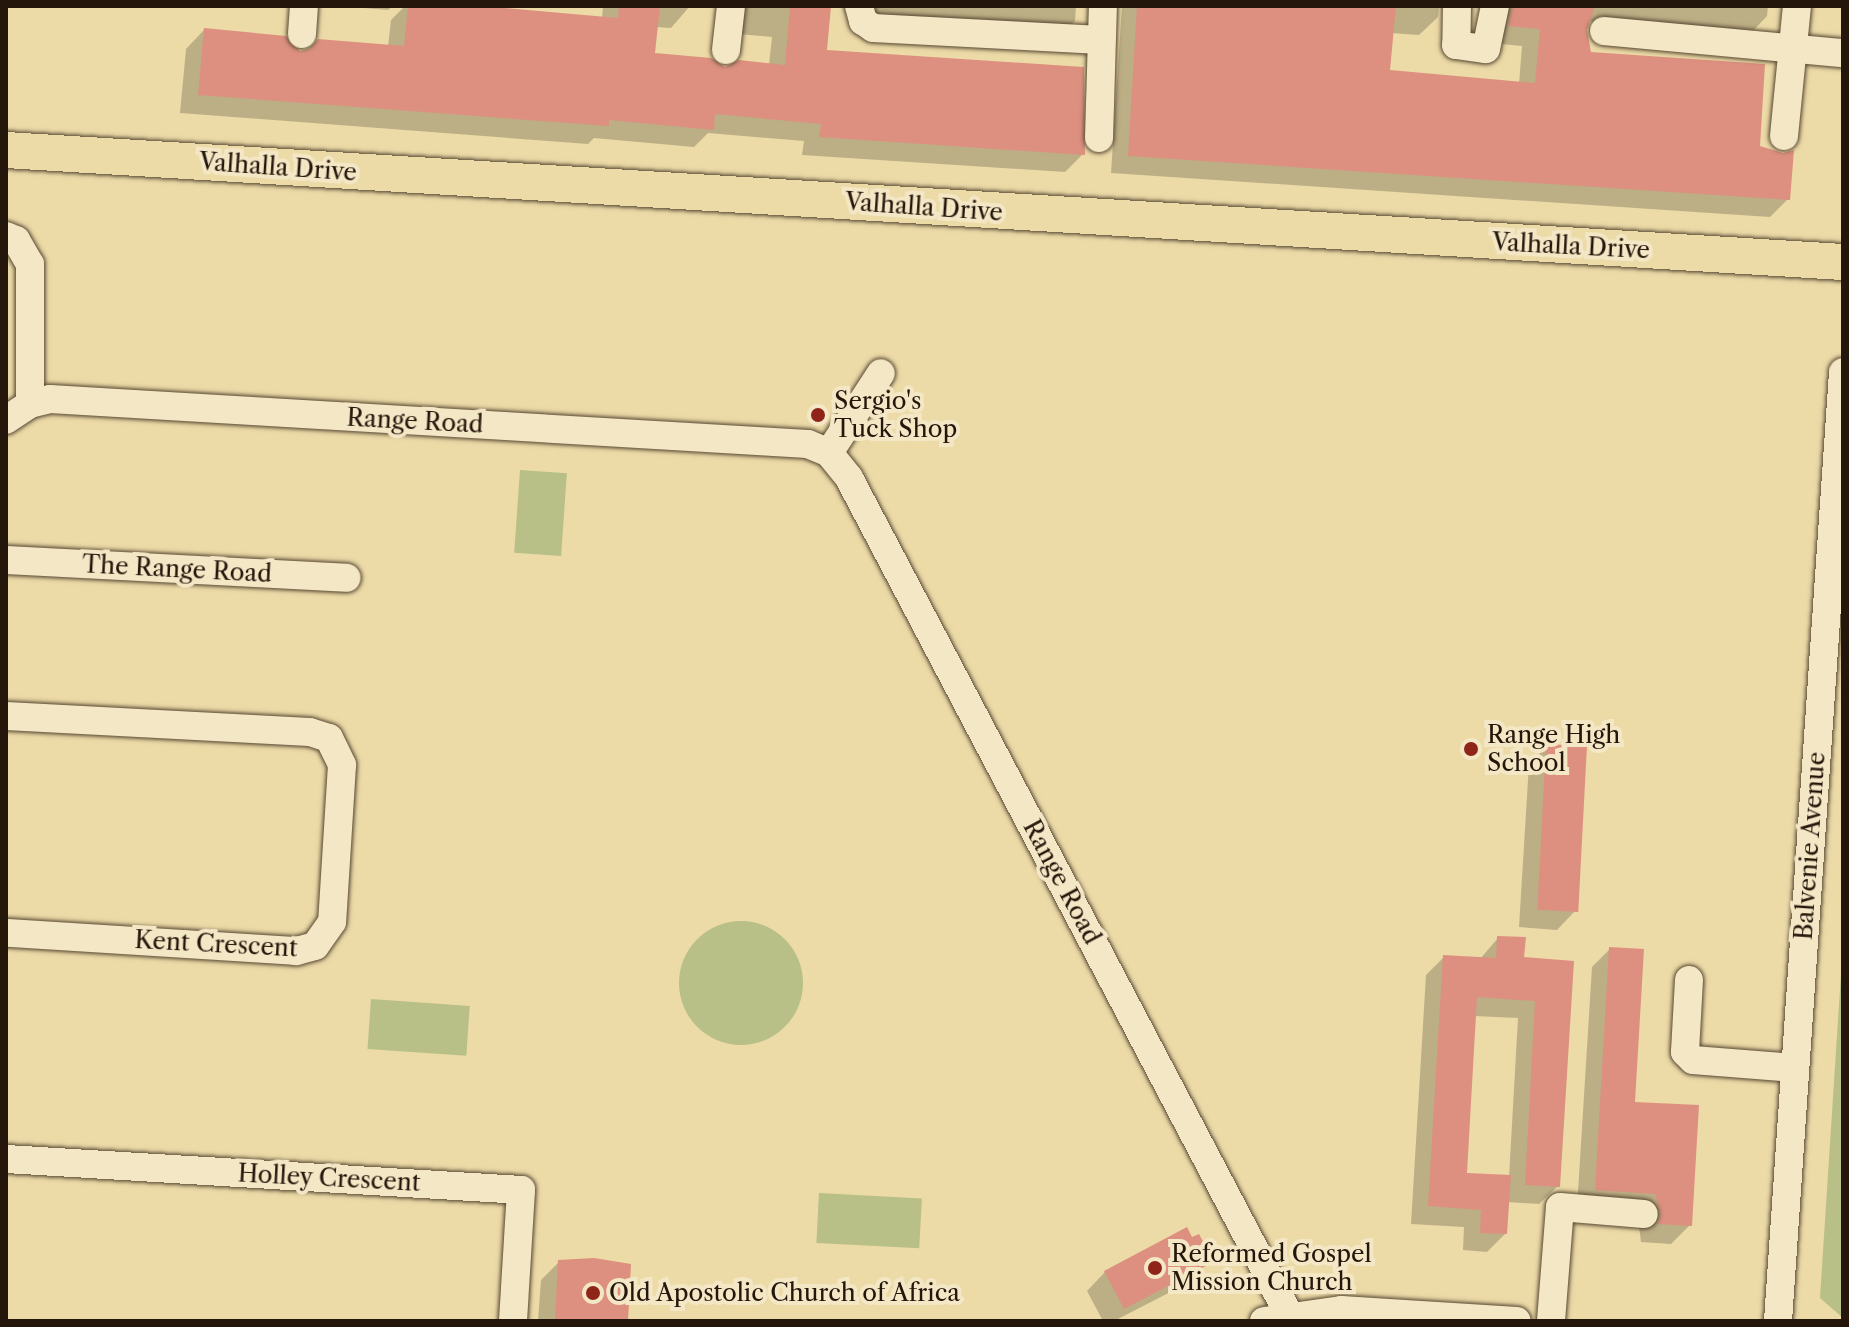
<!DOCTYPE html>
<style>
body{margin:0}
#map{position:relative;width:1849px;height:1327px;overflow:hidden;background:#ecdaa7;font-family:"Libre Caslon Text",serif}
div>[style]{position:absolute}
.green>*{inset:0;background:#b8c087;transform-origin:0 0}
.round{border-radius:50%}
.shadow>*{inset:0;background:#0003}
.building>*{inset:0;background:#dd907f;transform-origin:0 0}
.roads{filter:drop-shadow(0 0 2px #574732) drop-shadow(0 0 2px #574732)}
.minor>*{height:28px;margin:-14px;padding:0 14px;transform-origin:14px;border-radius:14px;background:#f3e7c6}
.major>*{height:36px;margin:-18px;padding:0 18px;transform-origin:18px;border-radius:18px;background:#ecdaa7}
.dots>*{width:22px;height:22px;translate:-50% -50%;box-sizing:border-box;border:4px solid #f3e7c6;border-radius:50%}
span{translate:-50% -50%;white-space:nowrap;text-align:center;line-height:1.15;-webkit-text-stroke:8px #f3e7c6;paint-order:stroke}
.street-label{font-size:24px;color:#25160b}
.poi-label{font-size:24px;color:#25160b}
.left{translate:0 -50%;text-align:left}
.frame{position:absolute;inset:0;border:8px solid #25160b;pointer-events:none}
</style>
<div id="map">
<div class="green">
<i style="left:520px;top:470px;width:47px;height:83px;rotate:4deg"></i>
<i class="round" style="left:679px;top:921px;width:124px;height:124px"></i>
<i style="clip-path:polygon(1843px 943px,1843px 1318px,1820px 1298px)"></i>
<i style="left:371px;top:999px;width:99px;height:50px;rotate:4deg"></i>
<i style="left:819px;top:1193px;width:103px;height:50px;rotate:3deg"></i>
</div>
<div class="shadow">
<i style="clip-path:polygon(340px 6px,393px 6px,388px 10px)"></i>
<i style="clip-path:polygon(405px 6px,602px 19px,603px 6px,690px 6px,671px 28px,656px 27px,653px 55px,725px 69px,769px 65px,772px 37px,738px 34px,740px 6px,829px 6px,825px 51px,1083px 154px,1065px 172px,802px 155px,804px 141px,708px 133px,694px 147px,594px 138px,588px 144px,180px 113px,186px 49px,204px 30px,302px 53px,318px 41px,388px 47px,391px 20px)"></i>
<i style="clip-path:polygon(860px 6px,1076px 6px,1075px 21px,1056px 39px,859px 21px)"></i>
<i style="clip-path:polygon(1122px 6px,1439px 6px,1438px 17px,1419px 35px,1391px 33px,1388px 72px,1519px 84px,1522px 46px,1491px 43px,1494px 6px,1768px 6px,1767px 16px,1749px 35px,1588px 21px,1585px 30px,1590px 54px,1758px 148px,1788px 199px,1770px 217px,1111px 173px)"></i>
<i style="clip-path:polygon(1547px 746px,1575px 911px,1557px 930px,1519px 927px,1529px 764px)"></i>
<i style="clip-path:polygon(evenodd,1498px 938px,1522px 959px,1572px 962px,1558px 1186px,1539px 1204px,1507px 1202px,1505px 1234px,1487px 1252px,1463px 1250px,1464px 1227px,1411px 1224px,1426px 975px,1444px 957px,1480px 959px,1498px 938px,1474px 1016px,1518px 1018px,1509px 1177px,1465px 1175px,1474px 1016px)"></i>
<i style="clip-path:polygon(1610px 949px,1632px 1103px,1690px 1225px,1671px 1244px,1641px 1242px,1637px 1211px,1577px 1208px,1592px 967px)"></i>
<i style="clip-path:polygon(1199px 1256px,1204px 1265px,1186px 1284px,1114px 1321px,1103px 1321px,1087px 1291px,1105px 1272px)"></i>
<i style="clip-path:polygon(559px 1262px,626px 1321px,538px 1321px,541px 1280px)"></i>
</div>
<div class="building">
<i style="clip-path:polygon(408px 6px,483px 6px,618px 18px,619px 6px,660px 6px,655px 53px,711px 58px,725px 67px,739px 60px,785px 65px,790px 6px,831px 6px,827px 50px,1084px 67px,1085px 155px,819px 137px,821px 124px,715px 114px,714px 130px,609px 120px,609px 126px,198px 95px,204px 28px,286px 36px,300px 51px,310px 49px,318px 39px,404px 46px)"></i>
<i style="clip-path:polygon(1137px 6px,1396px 6px,1390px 70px,1535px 83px,1540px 29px,1508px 26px,1512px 6px,1595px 6px,1587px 30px,1591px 52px,1765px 64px,1760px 146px,1783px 153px,1794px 150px,1790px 200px,1128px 156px)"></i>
<i style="left:1546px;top:744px;width:41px;height:166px;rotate:3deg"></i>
<i style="clip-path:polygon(1497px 936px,1526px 937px,1524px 957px,1574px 961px,1560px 1187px,1525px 1185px,1535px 1001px,1477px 997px,1467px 1173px,1511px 1175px,1507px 1234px,1480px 1233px,1481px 1210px,1428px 1206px,1443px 955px,1496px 958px)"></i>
<i style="clip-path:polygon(1609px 947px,1644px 949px,1635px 1102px,1699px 1105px,1692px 1226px,1657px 1224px,1661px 1215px,1655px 1194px,1595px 1190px)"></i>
<i style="clip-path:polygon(1187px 1227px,1192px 1237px,1199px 1234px,1208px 1251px,1201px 1255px,1206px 1266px,1124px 1309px,1104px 1271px)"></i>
<i style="clip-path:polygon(594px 1258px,631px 1264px,628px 1321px,555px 1321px,558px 1260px)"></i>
</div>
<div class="roads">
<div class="minor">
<i style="left:859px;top:6px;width:16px;rotate:75deg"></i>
<i style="left:863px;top:21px;width:12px;rotate:35deg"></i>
<i style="left:873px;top:28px;width:228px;rotate:3deg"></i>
<i style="left:1457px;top:6px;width:39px;rotate:91deg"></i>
<i style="left:1456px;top:45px;width:30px;rotate:8deg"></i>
<i style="left:1486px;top:49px;width:44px;rotate:-78.2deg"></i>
<i style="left:1604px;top:31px;width:240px;rotate:5.3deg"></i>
<i style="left:302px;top:34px;width:28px;rotate:-86deg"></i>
<i style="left:726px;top:50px;width:44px;rotate:-83.5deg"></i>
<i style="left:1784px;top:136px;width:131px;rotate:-84.3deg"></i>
<i style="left:1099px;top:138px;width:132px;rotate:-88.3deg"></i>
<i style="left:6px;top:236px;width:11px;rotate:22deg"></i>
<i style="left:16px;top:240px;width:28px;rotate:60deg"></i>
<i style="left:30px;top:264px;width:140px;rotate:90deg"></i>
<i style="left:6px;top:420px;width:29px;rotate:-34deg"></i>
<i style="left:30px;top:404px;width:21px;rotate:-14deg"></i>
<i style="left:50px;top:399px;width:759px;rotate:3.4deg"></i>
<i style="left:808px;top:444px;width:23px;rotate:23deg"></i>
<i style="left:829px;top:453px;width:32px;rotate:51deg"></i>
<i style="left:849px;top:478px;width:946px;rotate:62.27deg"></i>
<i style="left:829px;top:453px;width:95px;rotate:-57deg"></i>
<i style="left:6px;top:560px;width:341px;rotate:3deg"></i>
<i style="left:6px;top:716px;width:304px;rotate:3deg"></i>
<i style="left:310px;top:732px;width:20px;rotate:18deg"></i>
<i style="left:329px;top:738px;width:30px;rotate:64deg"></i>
<i style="left:342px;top:765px;width:157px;rotate:93.6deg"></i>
<i style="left:332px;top:922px;width:29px;rotate:125deg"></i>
<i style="left:315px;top:946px;width:20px;rotate:165deg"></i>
<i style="left:296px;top:951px;width:291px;rotate:-176.4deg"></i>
<i style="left:1689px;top:980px;width:72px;rotate:93.2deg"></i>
<i style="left:1685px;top:1052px;width:11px;rotate:45deg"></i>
<i style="left:1693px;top:1060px;width:102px;rotate:4.5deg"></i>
<i style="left:6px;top:1159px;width:516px;rotate:3.44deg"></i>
<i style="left:521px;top:1190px;width:131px;rotate:93.5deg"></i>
<i style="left:1264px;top:1321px;width:78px;rotate:-8.1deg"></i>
<i style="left:1341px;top:1310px;width:176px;rotate:3.6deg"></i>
<i style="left:1551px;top:1321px;width:114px;rotate:-85.5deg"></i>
<i style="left:1560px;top:1207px;width:84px;rotate:4.8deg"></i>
<i style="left:1778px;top:1321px;width:951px;rotate:-86.08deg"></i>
</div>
<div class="major">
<i style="left:6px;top:150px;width:1840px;rotate:3.49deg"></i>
</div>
</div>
<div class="dots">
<i style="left:818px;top:415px;background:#8f2418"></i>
<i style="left:1471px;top:749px;background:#8f2418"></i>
<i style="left:1155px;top:1268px;background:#8f2418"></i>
<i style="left:593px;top:1293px;background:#8f2418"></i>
</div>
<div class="street-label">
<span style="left:278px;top:167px;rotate:4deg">Valhalla Drive</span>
<span style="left:924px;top:207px;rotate:4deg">Valhalla Drive</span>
<span style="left:1571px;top:246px;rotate:3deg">Valhalla Drive</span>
<span style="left:415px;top:421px;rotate:3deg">Range Road</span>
<span style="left:177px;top:569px;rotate:3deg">The Range Road</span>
<span style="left:1810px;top:846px;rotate:-86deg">Balvenie Avenue</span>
<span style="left:1062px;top:882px;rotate:62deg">Range Road</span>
<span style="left:216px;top:944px;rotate:3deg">Kent Crescent</span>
<span style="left:329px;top:1178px;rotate:3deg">Holley Crescent</span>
</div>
<div class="poi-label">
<span class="left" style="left:834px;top:415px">Sergio's<br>Tuck Shop</span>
<span class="left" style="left:1487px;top:749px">Range High<br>School</span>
<span class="left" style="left:1171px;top:1268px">Reformed Gospel<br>Mission Church</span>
<span class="left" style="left:609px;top:1293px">Old Apostolic Church of Africa</span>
</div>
<div class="frame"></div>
</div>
